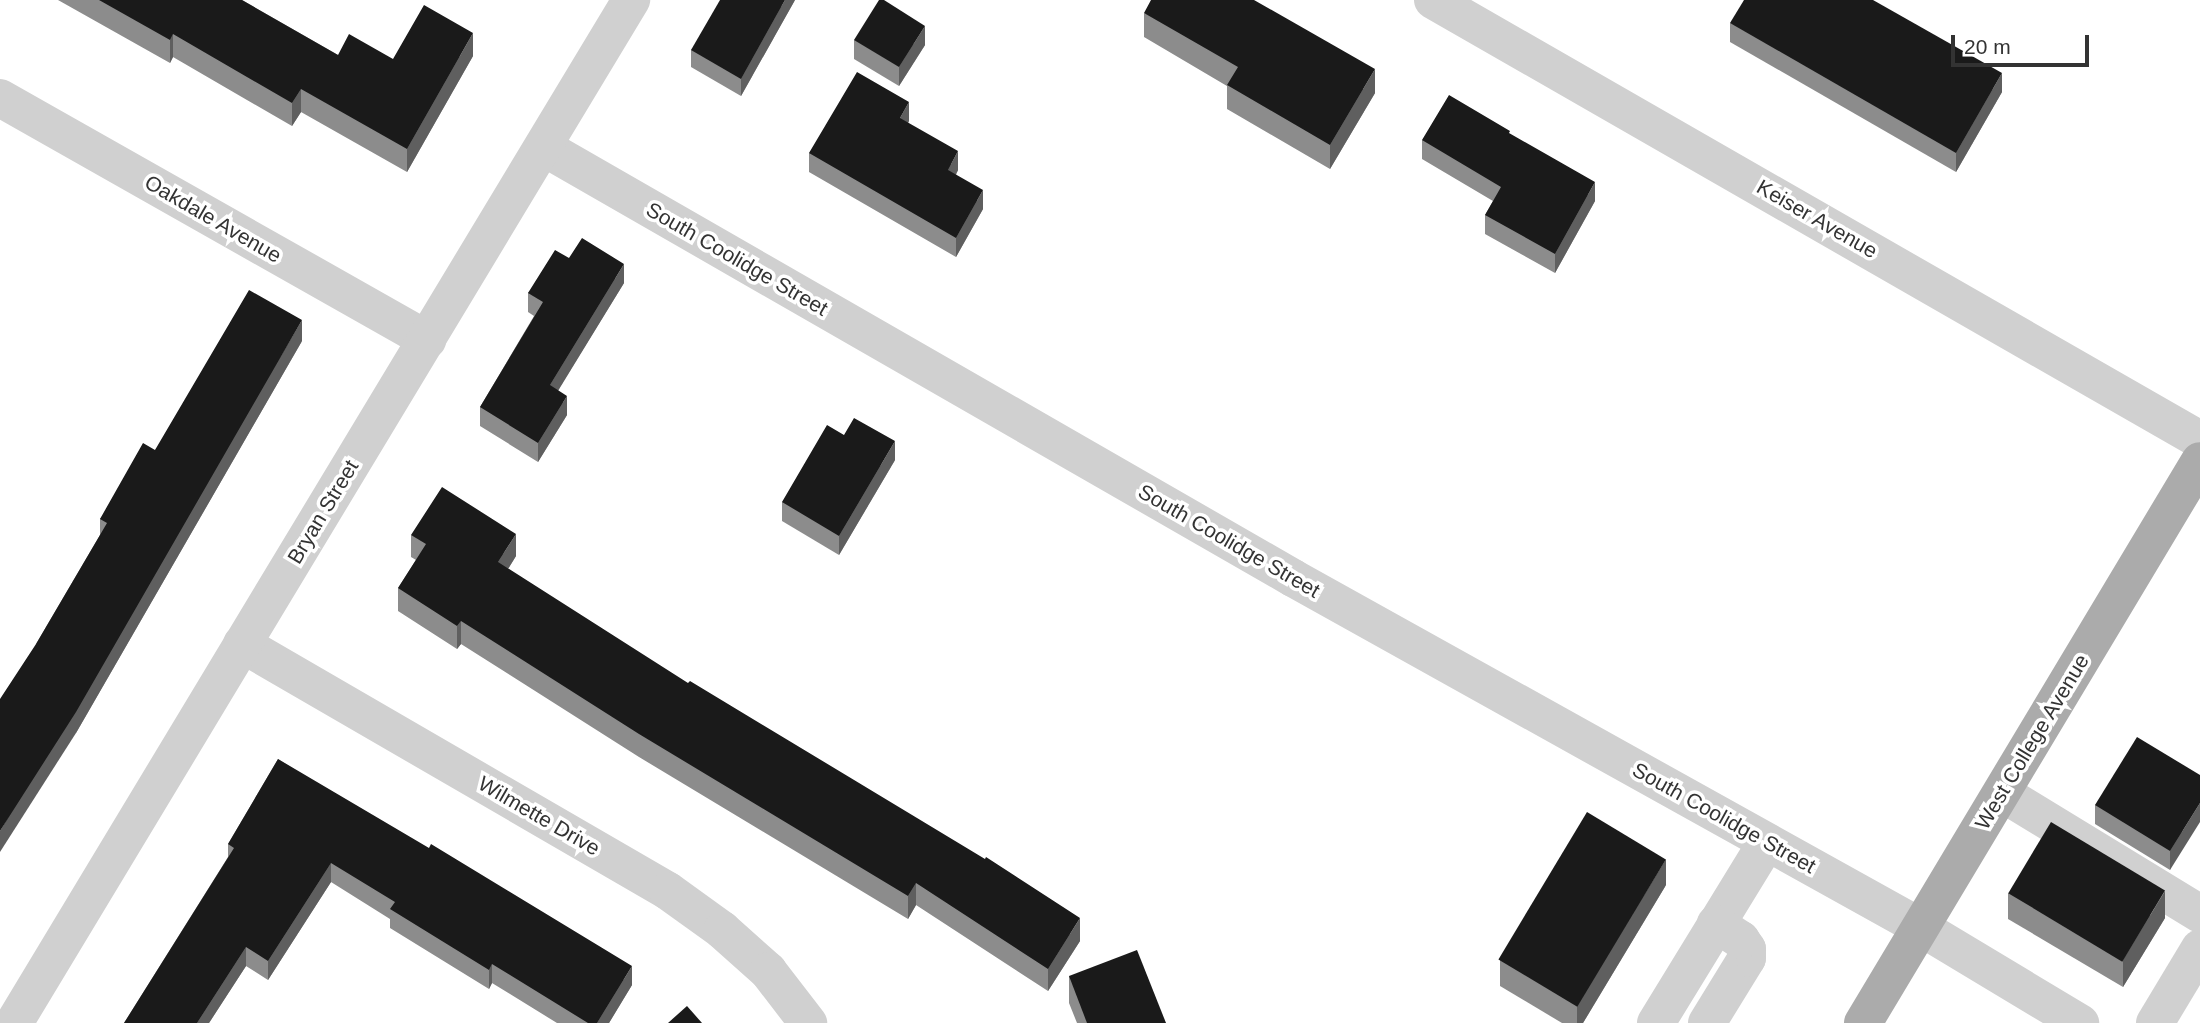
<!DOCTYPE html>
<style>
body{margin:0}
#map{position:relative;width:2200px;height:1023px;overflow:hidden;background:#fff;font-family:Helvetica,sans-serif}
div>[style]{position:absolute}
.minor>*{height:38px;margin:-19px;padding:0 19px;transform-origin:19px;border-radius:19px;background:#d0d0d0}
.major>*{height:38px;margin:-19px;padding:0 19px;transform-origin:19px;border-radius:19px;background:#ababab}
.wall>*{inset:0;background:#8c8c8c}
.shaded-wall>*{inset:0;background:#5f5f5f}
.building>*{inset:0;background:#1a1a1a;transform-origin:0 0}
span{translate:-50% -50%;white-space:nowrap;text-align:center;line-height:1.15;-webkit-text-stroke:7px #fff;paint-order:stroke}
.street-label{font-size:21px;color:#333}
.scale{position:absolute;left:1951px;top:35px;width:138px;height:32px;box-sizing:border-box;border:4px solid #333;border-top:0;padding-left:9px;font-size:21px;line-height:24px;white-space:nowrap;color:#333;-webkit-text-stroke:5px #fff;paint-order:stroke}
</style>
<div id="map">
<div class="minor">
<i style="left:1433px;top:0;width:884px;rotate:29.84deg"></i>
<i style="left:0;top:98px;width:491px;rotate:29.5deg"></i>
<i style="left:543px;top:147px;width:865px;rotate:29.88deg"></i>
<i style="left:1293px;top:578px;width:718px;rotate:29.1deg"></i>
<i style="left:1920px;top:927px;width:187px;rotate:31deg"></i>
<i style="left:242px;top:644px;width:492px;rotate:30.1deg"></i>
<i style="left:668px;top:891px;width:67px;rotate:35.8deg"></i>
<i style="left:722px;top:930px;width:62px;rotate:41.7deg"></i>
<i style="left:768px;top:971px;width:66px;rotate:52.4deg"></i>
<i style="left:2002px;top:793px;width:232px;rotate:31.4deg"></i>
<i style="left:14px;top:1023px;width:1195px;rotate:-58.9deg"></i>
<i style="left:1656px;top:1023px;width:212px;rotate:-58.5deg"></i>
<i style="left:1707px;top:1023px;width:76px;rotate:-58.4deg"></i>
<i style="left:1747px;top:958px;width:9px;rotate:-90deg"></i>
<i style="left:1747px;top:949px;width:11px;rotate:-124deg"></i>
<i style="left:1741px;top:940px;width:30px;rotate:-147deg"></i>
<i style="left:2155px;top:1023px;width:87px;rotate:-59deg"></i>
</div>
<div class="major">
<i style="left:1863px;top:1023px;width:655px;rotate:-59.05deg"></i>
</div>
<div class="wall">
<i style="clip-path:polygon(58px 0,242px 0,338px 55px,393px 59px,473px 56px,407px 172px,301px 112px,292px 126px,173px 57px,170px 63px)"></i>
<i style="clip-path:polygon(795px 0,741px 96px,691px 67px,691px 50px)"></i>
<i style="clip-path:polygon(1144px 13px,1375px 93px,1330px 169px,1227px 109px,1227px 86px,1144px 37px)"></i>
<i style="clip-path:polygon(1730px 23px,2002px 92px,1956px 172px,1730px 42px)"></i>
<i style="clip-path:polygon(854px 40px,925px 45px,899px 86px,854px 59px)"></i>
<i style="clip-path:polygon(909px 121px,908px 123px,958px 170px,956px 175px,983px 209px,956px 257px,809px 172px,809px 153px)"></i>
<i style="clip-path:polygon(1510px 134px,1595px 201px,1555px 273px,1485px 234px,1485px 215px,1493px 201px,1422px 159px,1422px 140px)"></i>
<i style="clip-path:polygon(569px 258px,624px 283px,558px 390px,567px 415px,538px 462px,480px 426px,480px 407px,534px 316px,528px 312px,528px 293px)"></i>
<i style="clip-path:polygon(302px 341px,76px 733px,36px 644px,100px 535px,100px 519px,155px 450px)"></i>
<i style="clip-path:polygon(895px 460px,839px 555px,782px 521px,782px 502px)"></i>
<i style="clip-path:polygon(411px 535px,516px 556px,508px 569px,1080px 941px,1048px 991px,916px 905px,908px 919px,639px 757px,461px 644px,457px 649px,398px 611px,398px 588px,416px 560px,411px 557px)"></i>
<i style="clip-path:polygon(278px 759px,632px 985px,609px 1023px,557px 1023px,492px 983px,489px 989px,390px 928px,390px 919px,331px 882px,268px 980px,246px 966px,209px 1023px,124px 1023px,228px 857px,228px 844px)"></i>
<i style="clip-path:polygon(2200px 775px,2170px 870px,2095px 824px,2095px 805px)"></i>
<i style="clip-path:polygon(1666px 885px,1583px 1023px,1562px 1023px,1500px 986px,1500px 960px)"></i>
<i style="clip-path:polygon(2008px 893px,2165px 918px,2123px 987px,2008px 919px)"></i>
<i style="clip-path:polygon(1069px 976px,1166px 1023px,1077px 1023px,1069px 1003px)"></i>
</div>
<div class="shaded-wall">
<i style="clip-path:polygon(785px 0,795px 0,741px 96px,741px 79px)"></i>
<i style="clip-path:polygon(925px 26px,925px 45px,899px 86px,899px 67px)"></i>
<i style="clip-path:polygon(473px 33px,473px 56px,407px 172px,407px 149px)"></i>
<i style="clip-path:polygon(173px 34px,173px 57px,170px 63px,170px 40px)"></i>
<i style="clip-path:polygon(1375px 69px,1375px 93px,1330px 169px,1330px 145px)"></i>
<i style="clip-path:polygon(2002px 73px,2002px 92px,1956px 172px,1956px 153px)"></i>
<i style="clip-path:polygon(301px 89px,301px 112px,292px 126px,292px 103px)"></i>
<i style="clip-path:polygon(909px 102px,909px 121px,900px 137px,900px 118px)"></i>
<i style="clip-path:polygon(958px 151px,958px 170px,948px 189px,948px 170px)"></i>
<i style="clip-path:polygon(1595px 182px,1595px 201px,1555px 273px,1555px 254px)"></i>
<i style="clip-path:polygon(983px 190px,983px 209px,956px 257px,956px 238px)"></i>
<i style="clip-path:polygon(624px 264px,624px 283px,550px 404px,550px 385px)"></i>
<i style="clip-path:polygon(302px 320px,302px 341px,76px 733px,0 852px,0 831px)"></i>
<i style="clip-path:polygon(567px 396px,567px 415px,538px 462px,538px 443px)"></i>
<i style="clip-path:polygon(895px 441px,895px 460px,839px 555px,839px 536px)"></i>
<i style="clip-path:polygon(516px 534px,516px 556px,498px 585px,498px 562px)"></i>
<i style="clip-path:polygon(461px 621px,461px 644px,457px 649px,457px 626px)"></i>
<i style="clip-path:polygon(2200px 803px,2200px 822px,2170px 870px,2170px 851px)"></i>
<i style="clip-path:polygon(1666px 859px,1666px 885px,1583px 1023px,1577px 1023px,1577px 1005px)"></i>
<i style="clip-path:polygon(331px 863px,331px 882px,268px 980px,268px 961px)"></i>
<i style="clip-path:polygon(916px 883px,916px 905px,908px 919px,908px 896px)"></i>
<i style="clip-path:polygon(2165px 891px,2165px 918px,2123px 987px,2123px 960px)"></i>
<i style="clip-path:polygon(1080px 918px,1080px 941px,1048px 991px,1048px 969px)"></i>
<i style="clip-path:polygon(246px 947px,246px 966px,209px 1023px,197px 1023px)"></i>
<i style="clip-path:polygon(492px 964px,492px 983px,489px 989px,489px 970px)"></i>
<i style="clip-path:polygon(632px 966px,632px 985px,609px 1023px,597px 1023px)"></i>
</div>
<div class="building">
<i style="clip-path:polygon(99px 0,242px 0,338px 55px,349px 34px,393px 59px,424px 5px,473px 33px,407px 149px,301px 89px,292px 103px,173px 34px,170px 40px)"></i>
<i style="clip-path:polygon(720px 0,785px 0,741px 79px,691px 50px)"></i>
<i style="clip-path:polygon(879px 0,884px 0,925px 26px,899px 67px,854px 40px)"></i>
<i style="clip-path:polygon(1151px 0,1254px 0,1375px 69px,1330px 145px,1227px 85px,1238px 67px,1144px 13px)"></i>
<i style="clip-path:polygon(1744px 0,1873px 0,2002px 73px,1956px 153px,1730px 23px)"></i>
<i style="clip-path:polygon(857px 72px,909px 102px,900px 118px,958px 151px,948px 170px,983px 190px,956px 238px,809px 153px)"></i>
<i style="clip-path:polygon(1449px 95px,1510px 131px,1509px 133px,1595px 182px,1555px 254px,1485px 215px,1501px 187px,1422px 140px)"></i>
<i style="clip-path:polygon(582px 238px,624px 264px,550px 385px,567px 396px,538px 443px,480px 407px,543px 302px,528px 293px,555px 250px,569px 258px)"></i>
<i style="clip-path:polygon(249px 290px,302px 320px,76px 712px,0 831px,0 699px,36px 644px,107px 523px,100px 519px,143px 443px,155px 450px)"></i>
<i style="clip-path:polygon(854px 418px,895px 441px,839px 536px,782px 502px,827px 425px,844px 435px)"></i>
<i style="clip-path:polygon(442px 487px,516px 534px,498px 562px,688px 683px,690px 681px,985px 859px,986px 857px,1080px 918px,1048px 969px,916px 883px,908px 896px,639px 734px,461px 621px,457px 626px,398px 588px,426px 544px,411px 535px)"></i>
<i style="clip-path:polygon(2137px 737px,2200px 775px,2200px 803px,2170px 851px,2095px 805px)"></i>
<i style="clip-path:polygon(278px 759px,429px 848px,431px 844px,632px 966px,597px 1023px,588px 1023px,492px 964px,489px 970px,390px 909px,395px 902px,331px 863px,268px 961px,246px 947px,197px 1023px,124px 1023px,234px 848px,228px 844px)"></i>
<i style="left:1587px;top:812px;width:92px;height:172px;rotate:31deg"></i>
<i style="left:2051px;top:822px;width:133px;height:83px;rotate:31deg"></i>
<i style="clip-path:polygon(1137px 950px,1166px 1023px,1087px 1023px,1069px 976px)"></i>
<i style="clip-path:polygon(687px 1006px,702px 1023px,668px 1023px)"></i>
</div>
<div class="street-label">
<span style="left:213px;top:219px;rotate:30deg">Oakdale Avenue</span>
<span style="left:1817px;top:219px;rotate:30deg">Keiser Avenue</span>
<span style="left:737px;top:259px;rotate:30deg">South Coolidge Street</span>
<span style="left:323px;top:512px;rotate:-59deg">Bryan Street</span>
<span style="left:1229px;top:541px;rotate:30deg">South Coolidge Street</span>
<span style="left:2032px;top:742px;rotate:-59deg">West College Avenue</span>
<span style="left:539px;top:816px;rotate:30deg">Wilmette Drive</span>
<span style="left:1724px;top:818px;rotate:29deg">South Coolidge Street</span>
</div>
<div class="scale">20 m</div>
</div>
